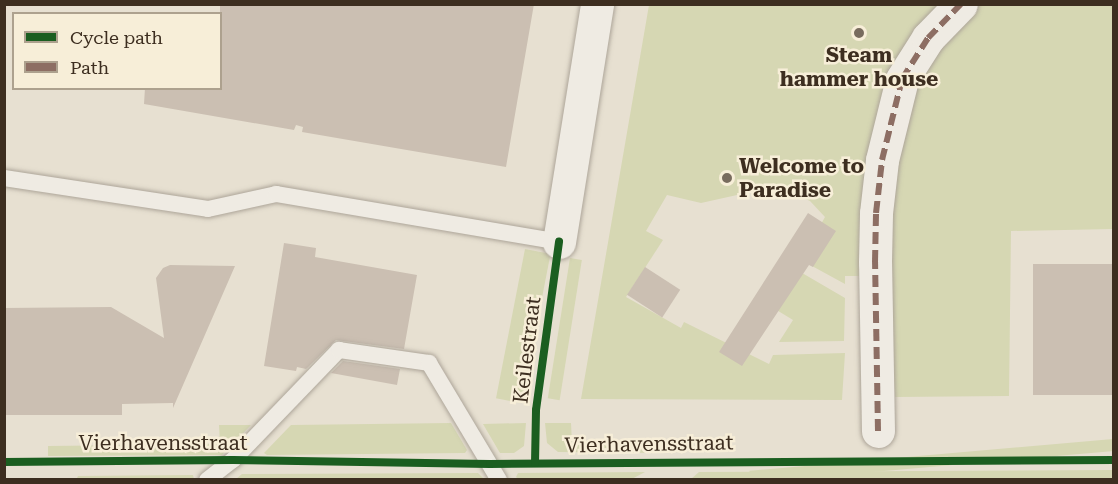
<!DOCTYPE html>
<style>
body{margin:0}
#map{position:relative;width:1118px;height:484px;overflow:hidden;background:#e7e0d1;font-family:"Roboto Serif",serif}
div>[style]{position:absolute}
.green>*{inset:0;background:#d6d7b3;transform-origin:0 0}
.building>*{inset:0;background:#cbbfb2;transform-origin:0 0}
.roads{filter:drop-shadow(0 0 2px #ada599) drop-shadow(0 0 2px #ada599)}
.lane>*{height:16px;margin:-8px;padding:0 8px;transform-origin:8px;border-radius:8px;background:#efebe3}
.street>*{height:33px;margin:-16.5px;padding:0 16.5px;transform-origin:16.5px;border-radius:16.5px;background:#efebe3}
.quiet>*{height:6px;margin-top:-3px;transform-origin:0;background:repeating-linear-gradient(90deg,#8d6e63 0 12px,transparent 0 18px)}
.cycleway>*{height:8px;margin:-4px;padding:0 4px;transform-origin:4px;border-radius:4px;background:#1b5e20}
.dots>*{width:16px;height:16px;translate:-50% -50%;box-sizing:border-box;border:3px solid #f7eed8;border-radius:50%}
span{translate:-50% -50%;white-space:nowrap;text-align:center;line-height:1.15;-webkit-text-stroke:5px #f7eed8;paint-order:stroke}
.poi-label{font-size:21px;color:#3d2e20;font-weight:700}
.left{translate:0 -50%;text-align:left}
.street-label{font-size:21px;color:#3d2e20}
.frame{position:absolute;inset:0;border:6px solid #3d2e20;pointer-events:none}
.legend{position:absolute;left:12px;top:12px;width:210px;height:78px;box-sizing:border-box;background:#f7eed8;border:2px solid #ada18e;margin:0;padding:8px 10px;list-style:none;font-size:18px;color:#3d2e20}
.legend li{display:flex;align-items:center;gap:12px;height:30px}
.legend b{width:30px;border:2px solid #ada18e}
</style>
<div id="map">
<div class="green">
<i style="clip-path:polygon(649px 5px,947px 5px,934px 17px,865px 276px,845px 276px,845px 284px,801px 260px,825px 217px,810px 201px,778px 186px,701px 203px,667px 195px,646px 231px,663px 240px,626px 297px,681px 328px,684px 322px,769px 364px,773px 355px,845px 353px,842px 400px,581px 399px)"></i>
<i style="clip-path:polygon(974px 5px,1113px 5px,1113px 229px,1011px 231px,1009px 396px,895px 397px,884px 240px,910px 83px)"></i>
<i style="left:525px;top:249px;width:26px;height:152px;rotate:11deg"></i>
<i style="left:570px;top:258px;width:12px;height:142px;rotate:9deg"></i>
<i style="clip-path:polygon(797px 270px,845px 298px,844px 341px,779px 342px,793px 320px,775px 309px)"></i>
<i style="clip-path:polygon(451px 423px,467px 450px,465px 453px,267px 455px,264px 453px,291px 425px)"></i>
<i style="clip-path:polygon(526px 423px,524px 446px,514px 453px,500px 453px,483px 424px)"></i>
<i style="clip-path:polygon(545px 423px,571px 423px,572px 443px,666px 442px,666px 453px,558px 452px,547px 443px)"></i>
<i style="clip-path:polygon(219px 425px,251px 425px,222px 455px,48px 456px,48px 446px,220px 444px)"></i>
<i style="left:1113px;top:439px;width:12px;height:365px;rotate:85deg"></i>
<i style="clip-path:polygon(1113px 470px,1113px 480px,691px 479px,699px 472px)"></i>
<i style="clip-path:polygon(645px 472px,630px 480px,519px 480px,516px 477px,518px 473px)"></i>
<i style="clip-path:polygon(478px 473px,484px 479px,236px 479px,242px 474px)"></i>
<i style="clip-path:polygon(193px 475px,194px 479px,77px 478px,78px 476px)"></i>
</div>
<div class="building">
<i style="clip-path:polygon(220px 4px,534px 4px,506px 167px,302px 132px,303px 127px,296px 125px,294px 130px,144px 104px,145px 88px,220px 88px)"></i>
<i style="clip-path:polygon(808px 213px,836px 231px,813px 267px,809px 265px,742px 366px,719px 352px)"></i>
<i style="clip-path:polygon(284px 243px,316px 248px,315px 257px,417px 275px,404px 349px,336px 340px,306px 369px,297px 367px,296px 371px,264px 366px)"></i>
<i style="left:1113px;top:264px;width:131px;height:80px;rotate:90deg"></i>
<i style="clip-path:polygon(170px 265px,235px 266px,173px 408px,173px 403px,122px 404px,122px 415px,4px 415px,4px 308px,111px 307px,164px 338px,156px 278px,163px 268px)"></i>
<i style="left:645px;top:267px;width:42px;height:33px;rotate:33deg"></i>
<i style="clip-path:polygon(343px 361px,400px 369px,397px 385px,331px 373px)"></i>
</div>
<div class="roads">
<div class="lane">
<i style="left:4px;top:178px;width:206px;rotate:8.6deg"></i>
<i style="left:208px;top:209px;width:70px;rotate:-12.4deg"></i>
<i style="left:276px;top:194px;width:287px;rotate:9.6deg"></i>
<i style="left:207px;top:480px;width:33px;rotate:-38deg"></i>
<i style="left:233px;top:460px;width:153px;rotate:-46.1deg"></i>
<i style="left:339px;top:350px;width:91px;rotate:8.2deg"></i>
<i style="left:429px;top:363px;width:136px;rotate:59.1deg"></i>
</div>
<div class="street">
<i style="left:559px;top:242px;width:241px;rotate:-80.9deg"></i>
<i style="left:878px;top:431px;width:169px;rotate:-91deg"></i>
<i style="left:875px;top:262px;width:49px;rotate:-88.8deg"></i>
<i style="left:876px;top:213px;width:53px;rotate:-83.5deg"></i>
<i style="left:882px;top:160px;width:83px;rotate:-76.1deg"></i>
<i style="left:902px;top:79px;width:49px;rotate:-57.6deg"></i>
<i style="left:928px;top:38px;width:47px;rotate:-45.9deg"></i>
</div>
</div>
<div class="quiet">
<i style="left:878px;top:431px;width:169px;rotate:-91deg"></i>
<i style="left:875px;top:262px;width:49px;rotate:-88.8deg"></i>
<i style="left:876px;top:213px;width:53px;rotate:-83.5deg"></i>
<i style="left:882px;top:160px;width:83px;rotate:-76.1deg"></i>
<i style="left:902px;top:79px;width:49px;rotate:-57.6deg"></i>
<i style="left:928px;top:38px;width:47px;rotate:-45.9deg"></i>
</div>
<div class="cycleway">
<i style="left:4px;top:462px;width:229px;rotate:-0.5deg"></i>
<i style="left:233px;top:460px;width:257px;rotate:0.9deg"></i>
<i style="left:490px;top:464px;width:624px;rotate:-0.37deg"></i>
<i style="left:535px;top:463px;width:53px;rotate:-88.9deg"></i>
<i style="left:536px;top:410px;width:170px;rotate:-82.2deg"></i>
</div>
<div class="dots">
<i style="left:859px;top:33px;background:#786c5e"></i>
<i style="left:727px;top:178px;background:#786c5e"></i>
</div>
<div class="poi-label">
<span style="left:859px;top:67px">Steam<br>hammer house</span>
<span class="left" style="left:739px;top:178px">Welcome to<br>Paradise</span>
</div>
<div class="street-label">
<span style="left:527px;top:350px;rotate:-83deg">Keilestraat</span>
<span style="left:163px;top:443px">Vierhavensstraat</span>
<span style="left:649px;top:444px;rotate:-1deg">Vierhavensstraat</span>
</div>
<div class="frame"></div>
<ul class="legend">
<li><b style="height:8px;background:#1b5e20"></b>Cycle path</li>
<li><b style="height:8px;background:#8d6e63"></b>Path</li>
</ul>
</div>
